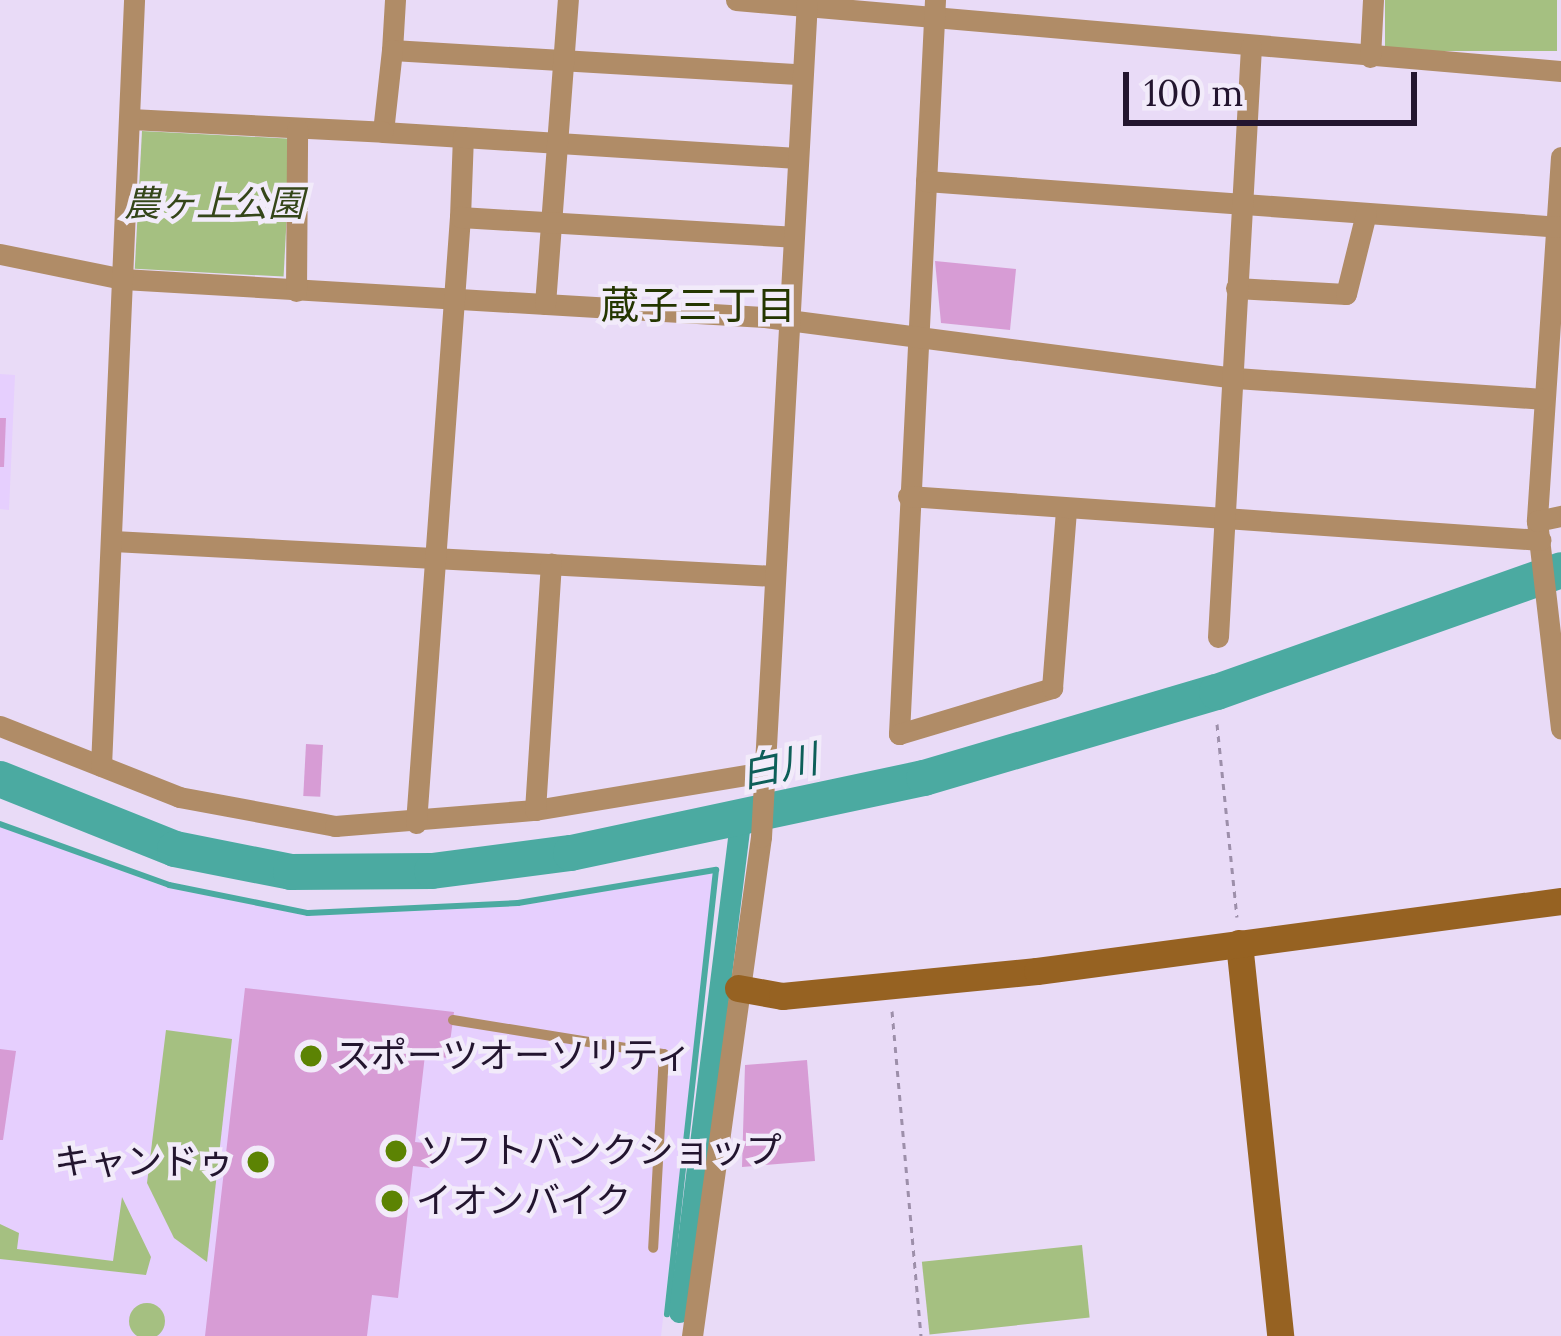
<!DOCTYPE html>
<meta charset="utf-8">
<style>
body{margin:0}
#map{position:relative;width:1561px;height:1336px;overflow:hidden;background:#e9dbf7;font-family:Lora,"Noto Sans JP",serif}
div>[style]{position:absolute}
.built>*{inset:0;background:#e6cffe}
.green>*{inset:0;background:#a5c081;transform-origin:0 0}
.round{border-radius:50%}
.stream>*{height:6px;margin:-3px;padding:0 3px;transform-origin:3px;border-radius:3px;background:#4baaa1}
.canal>*{height:21px;margin:-10.5px;padding:0 10.5px;transform-origin:10.5px;border-radius:10.5px;background:#4baaa1}
.river>*{height:36px;margin:-18px;padding:0 18px;transform-origin:18px;border-radius:18px;background:#4baaa1}
.building>*{inset:0;background:#d79cd5;transform-origin:0 0}
.path>*{height:3px;margin-top:-1.5px;transform-origin:0;background:repeating-linear-gradient(90deg,#9d8faa 0 6px,transparent 0 12px)}
.lane>*{height:10px;margin:-5px;padding:0 5px;transform-origin:5px;border-radius:5px;background:#b08c67}
.street>*{height:21px;margin:-10.5px;padding:0 10.5px;transform-origin:10.5px;border-radius:10.5px;background:#b08c67}
.secondary>*{height:27px;margin:-13.5px;padding:0 13.5px;transform-origin:13.5px;border-radius:13.5px;background:#966222}
.dots>*{width:33px;height:33px;translate:-50% -50%;box-sizing:border-box;border:6px solid #f2ebfa;border-radius:50%}
span{translate:-50% -50%;white-space:nowrap;text-align:center;line-height:1.15;-webkit-text-stroke:9px #f2ebfa;paint-order:stroke}
.park-label{font-size:36px;color:#354619;font-style:italic}
.poi-label{font-size:36px;color:#23152f}
.left{translate:0 -50%;text-align:left}
.right{translate:-100% -50%;text-align:right}
.neighbourhood-label{font-size:39px;color:#243600}
.water-label{font-size:39px;color:#0e5f59;font-style:italic}
.scale{position:absolute;left:1123px;top:72px;width:294px;height:54px;box-sizing:border-box;border:6px solid #23152f;border-top:0;padding-left:15px;font-size:36px;line-height:42px;white-space:nowrap;color:#23152f;-webkit-text-stroke:9px #f2ebfa;paint-order:stroke}
</style>
<div id="map">
<div class="built">
<i style="clip-path:polygon(0 374px,15px 375px,9px 510px,0 509px)"></i>
<i style="clip-path:polygon(0 826px,168px 888px,308px 915px,518px 906px,714px 873px,661px 1336px,0 1336px)"></i>
</div>
<div class="green">
<i style="left:1385px;top:0;width:172px;height:51px"></i>
<i style="left:142px;top:131px;width:149px;height:138px;rotate:3deg"></i>
<i style="clip-path:polygon(166px 1030px,232px 1039px,207px 1262px,174px 1238px,147px 1183px)"></i>
<i style="clip-path:polygon(122px 1197px,151px 1257px,146px 1275px,0 1259px,0 1224px,19px 1233px,17px 1249px,113px 1261px)"></i>
<i style="left:1082px;top:1245px;width:73px;height:161px;rotate:84deg"></i>
<i class="round" style="left:129px;top:1303px;width:36px;height:36px"></i>
</div>
<div class="stream">
<i style="left:0;top:824px;width:180px;rotate:19.8deg"></i>
<i style="left:169px;top:885px;width:142px;rotate:11.4deg"></i>
<i style="left:308px;top:913px;width:210px;rotate:-2.7deg"></i>
<i style="left:518px;top:903px;width:201px;rotate:-9.5deg"></i>
<i style="left:716px;top:870px;width:447px;rotate:96.3deg"></i>
</div>
<div class="canal">
<i style="left:679px;top:1312px;width:494px;rotate:-82.9deg"></i>
</div>
<div class="river">
<i style="left:0;top:779px;width:188px;rotate:21.8deg"></i>
<i style="left:175px;top:849px;width:118px;rotate:11.2deg"></i>
<i style="left:291px;top:872px;width:141px;rotate:-0.4deg"></i>
<i style="left:432px;top:871px;width:140px;rotate:-7.4deg"></i>
<i style="left:571px;top:853px;width:361px;rotate:-12deg"></i>
<i style="left:924px;top:778px;width:305px;rotate:-16.4deg"></i>
<i style="left:1217px;top:692px;width:365px;rotate:-19.5deg"></i>
</div>
<div class="building">
<i style="clip-path:polygon(935px 261px,1016px 269px,1010px 330px,941px 323px)"></i>
<i style="clip-path:polygon(0 418px,6px 418px,4px 467px,0 467px)"></i>
<i style="left:306px;top:744px;width:17px;height:52px;rotate:3deg"></i>
<i style="clip-path:polygon(245px 988px,454px 1012px,448px 1058px,425px 1055px,415px 1142px,433px 1144px,430px 1168px,413px 1166px,398px 1298px,372px 1295px,367px 1336px,205px 1336px)"></i>
<i style="clip-path:polygon(0 1049px,16px 1051px,3px 1140px,0 1140px)"></i>
<i style="clip-path:polygon(807px 1060px,815px 1161px,742px 1167px,745px 1065px)"></i>
</div>
<div class="path">
<i style="left:1217px;top:724px;width:194px;rotate:84.1deg"></i>
<i style="left:892px;top:1011px;width:326px;rotate:84.9deg"></i>
</div>
<div class="lane">
<i style="left:453px;top:1020px;width:214px;rotate:9.2deg"></i>
<i style="left:664px;top:1054px;width:194px;rotate:93.2deg"></i>
</div>
<div class="street">
<i style="left:395px;top:0;width:50px;rotate:93.4deg"></i>
<i style="left:392px;top:50px;width:411px;rotate:3.4deg"></i>
<i style="left:736px;top:0;width:828px;rotate:4.92deg"></i>
<i style="left:935px;top:0;width:735px;rotate:92.81deg"></i>
<i style="left:899px;top:734px;width:160px;rotate:-16.7deg"></i>
<i style="left:1052px;top:688px;width:180px;rotate:-85.5deg"></i>
<i style="left:392px;top:50px;width:82px;rotate:96.3deg"></i>
<i style="left:383px;top:132px;width:80px;rotate:3.6deg"></i>
<i style="left:1370px;top:57px;width:57px;rotate:-87deg"></i>
<i style="left:130px;top:119px;width:253px;rotate:2.9deg"></i>
<i style="left:1561px;top:157px;width:365px;rotate:93.8deg"></i>
<i style="left:1537px;top:521px;width:209px;rotate:83.4deg"></i>
<i style="left:926px;top:181px;width:637px;rotate:4.14deg"></i>
<i style="left:460px;top:217px;width:80px;rotate:-87.9deg"></i>
<i style="left:463px;top:137px;width:335px;rotate:3.6deg"></i>
<i style="left:0;top:254px;width:126px;rotate:11.5deg"></i>
<i style="left:123px;top:279px;width:643px;rotate:3.39deg"></i>
<i style="left:765px;top:317px;width:475px;rotate:7.4deg"></i>
<i style="left:1236px;top:378px;width:307px;rotate:3.9deg"></i>
<i style="left:1236px;top:288px;width:110px;rotate:3.1deg"></i>
<i style="left:1346px;top:294px;width:83px;rotate:-76.1deg"></i>
<i style="left:296px;top:291px;width:162px;rotate:-89.6deg"></i>
<i style="left:545px;top:304px;width:305px;rotate:-85.7deg"></i>
<i style="left:908px;top:496px;width:634px;rotate:3.98deg"></i>
<i style="left:1537px;top:521px;width:25px;rotate:-12deg"></i>
<i style="left:113px;top:541px;width:663px;rotate:3.03deg"></i>
<i style="left:1218px;top:637px;width:591px;rotate:-86.8deg"></i>
<i style="left:0;top:726px;width:193px;rotate:21.6deg"></i>
<i style="left:179px;top:797px;width:159px;rotate:10.5deg"></i>
<i style="left:335px;top:826px;width:201px;rotate:-4.6deg"></i>
<i style="left:535px;top:810px;width:233px;rotate:-9.4deg"></i>
<i style="left:101px;top:766px;width:767px;rotate:-87.53deg"></i>
<i style="left:535px;top:810px;width:247px;rotate:-86.3deg"></i>
<i style="left:416px;top:823px;width:608px;rotate:-85.85deg"></i>
<i style="left:460px;top:217px;width:334px;rotate:3.4deg"></i>
<i style="left:692px;top:1336px;width:504px;rotate:-82.13deg"></i>
<i style="left:761px;top:837px;width:838px;rotate:-86.85deg"></i>
</div>
<div class="secondary">
<i style="left:1239px;top:943px;width:395px;rotate:84deg"></i>
<i style="left:738px;top:988px;width:45px;rotate:10.3deg"></i>
<i style="left:782px;top:996px;width:256px;rotate:-5.6deg"></i>
<i style="left:1037px;top:971px;width:529px;rotate:-7.61deg"></i>
</div>
<div class="dots">
<i style="left:311px;top:1056px;background:#5c8303"></i>
<i style="left:396px;top:1151px;background:#5c8303"></i>
<i style="left:258px;top:1162px;background:#5c8303"></i>
<i style="left:392px;top:1201px;background:#5c8303"></i>
</div>
<div class="park-label">
<span style="left:214px;top:204px">農ヶ上公園</span>
</div>
<div class="poi-label">
<span class="left" style="left:335px;top:1056px">スポーツオーソリティ</span>
<span class="left" style="left:420px;top:1151px">ソフトバンクショップ</span>
<span class="right" style="left:234px;top:1162px">キャンドゥ</span>
<span class="left" style="left:416px;top:1201px">イオンバイク</span>
</div>
<div class="neighbourhood-label">
<span style="left:698px;top:305px">蔵子三丁目</span>
</div>
<div class="water-label">
<span style="left:779px;top:766px;rotate:-12deg">白川</span>
</div>
<div class="scale">100 m</div>
</div>
